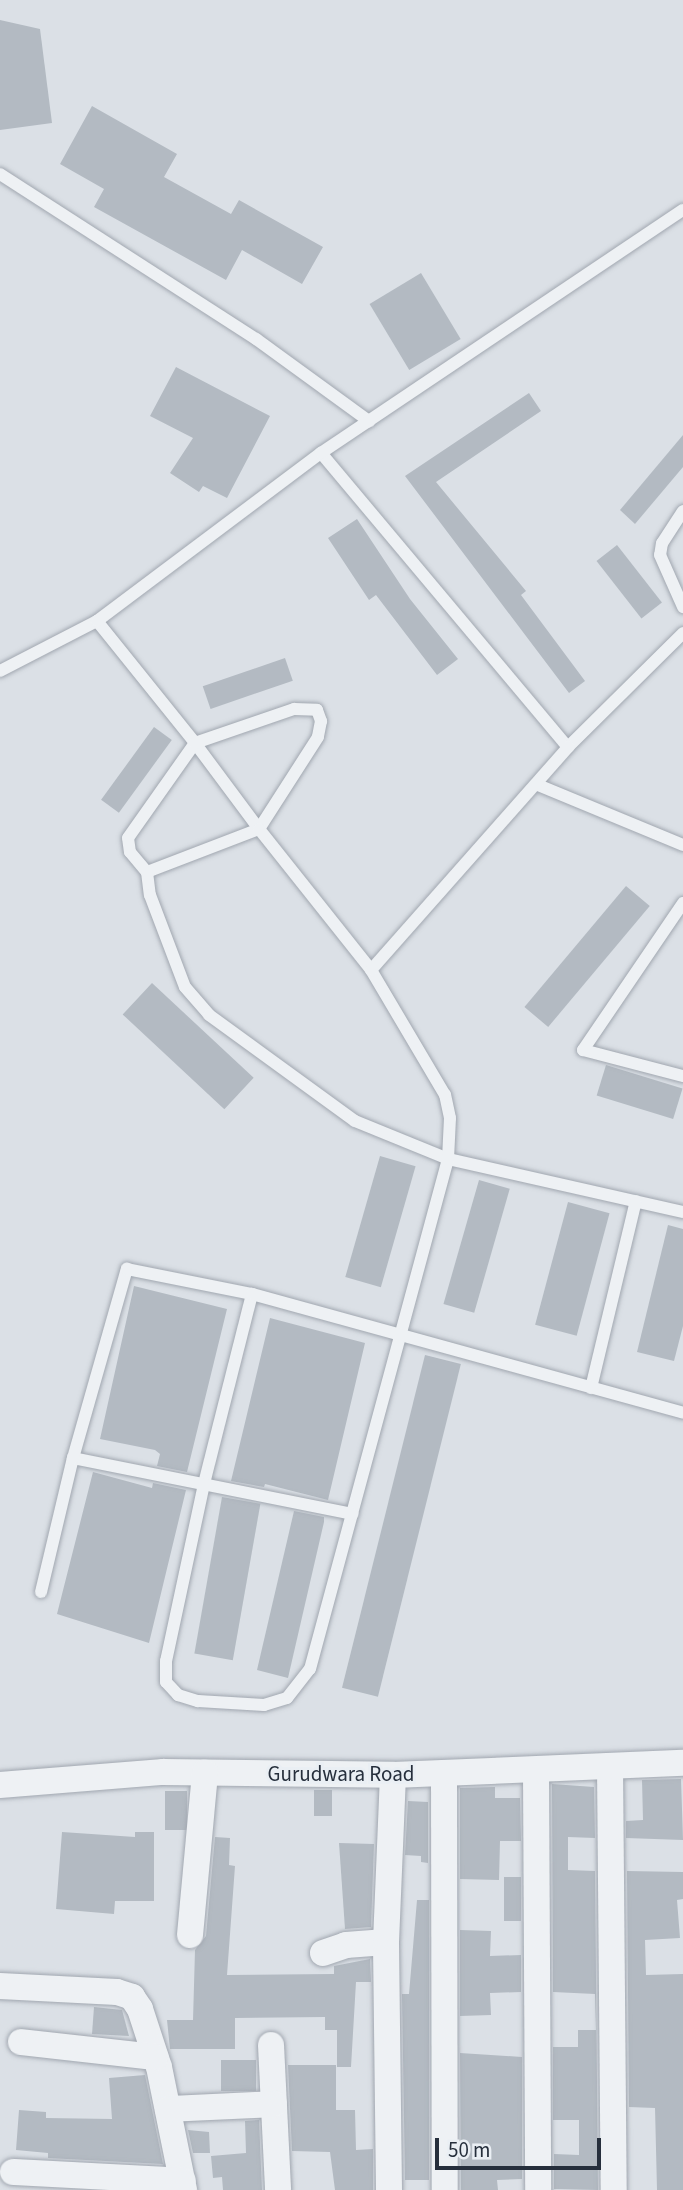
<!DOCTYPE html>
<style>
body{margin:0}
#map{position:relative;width:683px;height:2190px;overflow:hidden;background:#dbe0e6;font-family:"Source Sans 3",sans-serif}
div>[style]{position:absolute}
.building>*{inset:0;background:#b3bac2;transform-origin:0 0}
.roads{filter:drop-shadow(0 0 2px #a1a7b0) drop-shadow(0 0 2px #a1a7b0)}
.lane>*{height:12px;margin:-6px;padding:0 6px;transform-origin:6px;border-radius:6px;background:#eef1f4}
.street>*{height:26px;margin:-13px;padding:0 13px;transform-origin:13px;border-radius:13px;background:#eef1f4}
span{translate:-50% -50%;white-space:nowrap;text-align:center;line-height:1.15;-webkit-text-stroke:6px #eaeff4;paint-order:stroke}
.street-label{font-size:21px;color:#262f3c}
.scale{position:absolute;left:435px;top:2138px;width:166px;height:32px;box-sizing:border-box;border:4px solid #262f3c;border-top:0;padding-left:9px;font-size:21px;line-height:24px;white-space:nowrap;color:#262f3c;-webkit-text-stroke:5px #eaeff4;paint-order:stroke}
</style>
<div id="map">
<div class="building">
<i style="clip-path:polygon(0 20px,40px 29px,52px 123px,0 130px)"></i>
<i style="clip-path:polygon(92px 106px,177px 154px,164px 177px,231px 214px,239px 200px,323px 247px,302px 284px,242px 250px,226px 280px,94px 207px,104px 189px,60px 164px)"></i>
<i style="left:421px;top:273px;width:77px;height:60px;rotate:59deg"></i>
<i style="clip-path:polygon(176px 367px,270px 416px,227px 498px,203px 486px,199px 492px,170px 473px,193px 438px,150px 416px)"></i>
<i style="clip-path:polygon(529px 393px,541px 411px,436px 482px,526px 591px,521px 595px,585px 681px,569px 693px,405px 476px)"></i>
<i style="clip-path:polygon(683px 435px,683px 467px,635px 524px,620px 510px)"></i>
<i style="clip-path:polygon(357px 519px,410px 599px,458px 659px,437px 675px,376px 595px,369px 600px,328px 538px)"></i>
<i style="left:617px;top:545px;width:73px;height:26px;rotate:52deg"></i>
<i style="left:285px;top:658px;width:24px;height:87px;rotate:71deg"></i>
<i style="left:154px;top:727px;width:22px;height:90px;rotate:36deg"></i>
<i style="left:626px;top:886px;width:31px;height:158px;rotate:40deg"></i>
<i style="left:152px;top:983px;width:139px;height:43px;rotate:43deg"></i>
<i style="left:606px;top:1065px;width:80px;height:32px;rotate:17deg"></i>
<i style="left:380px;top:1156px;width:37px;height:126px;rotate:16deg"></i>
<i style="left:479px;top:1180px;width:32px;height:129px;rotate:16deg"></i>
<i style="left:568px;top:1202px;width:43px;height:127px;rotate:15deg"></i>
<i style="clip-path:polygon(668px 1225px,683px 1229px,683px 1326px,674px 1361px,637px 1352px)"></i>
<i style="clip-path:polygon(134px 1286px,227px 1309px,187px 1472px,157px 1466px,160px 1454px,155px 1450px,100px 1439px)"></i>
<i style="clip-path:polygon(270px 1318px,365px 1343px,328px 1500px,265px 1484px,264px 1487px,231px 1481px)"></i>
<i style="left:425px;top:1355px;width:37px;height:343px;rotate:14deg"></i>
<i style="clip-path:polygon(93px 1472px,152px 1488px,153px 1483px,186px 1490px,149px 1643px,57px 1614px)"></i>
<i style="left:222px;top:1497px;width:39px;height:159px;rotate:10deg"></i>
<i style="clip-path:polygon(294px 1511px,324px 1517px,324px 1522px,288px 1678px,257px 1670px)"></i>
<i style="clip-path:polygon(681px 1779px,683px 1840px,626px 1838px,626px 1821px,643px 1820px,642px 1780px)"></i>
<i style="clip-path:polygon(552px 1784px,594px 1787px,595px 1838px,568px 1837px,568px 1870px,595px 1871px,598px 2190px,554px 2189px,554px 2154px,579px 2155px,579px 2120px,553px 2120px,553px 2047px,578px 2047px,578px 2030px,596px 2030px,595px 1994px,553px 1992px)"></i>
<i style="clip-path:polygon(495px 1787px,495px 1798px,520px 1798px,521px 1841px,500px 1841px,499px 1880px,460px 1879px,460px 1788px)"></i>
<i style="left:314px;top:1790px;width:18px;height:26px"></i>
<i style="left:165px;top:1791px;width:22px;height:39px"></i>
<i style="clip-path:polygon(408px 1801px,428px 1802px,428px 1863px,421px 1862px,421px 1856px,405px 1855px)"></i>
<i style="clip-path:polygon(62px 1832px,135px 1837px,135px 1832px,154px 1832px,154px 1901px,115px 1901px,114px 1914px,56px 1909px)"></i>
<i style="clip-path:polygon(215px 1837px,230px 1838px,229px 1865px,235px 1866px,227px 1975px,334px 1974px,334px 1966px,370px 1959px,371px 1982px,356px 1982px,351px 2067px,337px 2067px,337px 2030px,325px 2030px,325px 2017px,235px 2018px,235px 2049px,170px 2049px,167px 2020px,193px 2020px,195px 1950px,206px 1936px)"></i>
<i style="clip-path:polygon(339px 1843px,374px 1844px,371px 1927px,345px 1929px)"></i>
<i style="clip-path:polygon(627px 1871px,683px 1872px,683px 1899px,677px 1900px,680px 1938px,645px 1940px,646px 1975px,683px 1974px,683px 2190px,657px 2190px,655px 2108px,629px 2107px)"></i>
<i style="left:504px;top:1877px;width:17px;height:44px"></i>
<i style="clip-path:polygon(417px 1900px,429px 1900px,429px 2180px,405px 2180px,402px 1994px,409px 1994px)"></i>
<i style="clip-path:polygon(460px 1930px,491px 1931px,490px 1956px,521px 1955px,521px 1992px,490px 1993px,491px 2015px,460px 2016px)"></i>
<i style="clip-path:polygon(94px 2007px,122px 2010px,129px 2036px,92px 2034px)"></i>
<i style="clip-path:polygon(460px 2053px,522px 2057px,522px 2179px,497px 2180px,498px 2190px,461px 2190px)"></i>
<i style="left:221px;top:2060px;width:35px;height:31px"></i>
<i style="clip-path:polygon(288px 2065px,336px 2065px,336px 2110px,355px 2110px,356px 2150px,373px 2149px,373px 2190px,335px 2190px,330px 2152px,292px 2151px)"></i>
<i style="clip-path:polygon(145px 2075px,163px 2164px,48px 2158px,48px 2153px,16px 2150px,19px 2110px,46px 2112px,46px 2118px,112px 2119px,109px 2078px)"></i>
<i style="clip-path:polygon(259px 2120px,262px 2190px,223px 2190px,222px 2177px,213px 2178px,211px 2156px,246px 2153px,245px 2121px)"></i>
<i style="clip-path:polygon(188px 2130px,209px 2132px,210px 2153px,193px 2153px)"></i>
</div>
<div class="roads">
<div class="lane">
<i style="left:0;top:174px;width:305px;rotate:32.8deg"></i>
<i style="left:256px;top:339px;width:140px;rotate:36deg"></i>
<i style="left:321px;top:453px;width:384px;rotate:50deg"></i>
<i style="left:568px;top:747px;width:162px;rotate:-44.7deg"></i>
<i style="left:683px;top:511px;width:38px;rotate:123deg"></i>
<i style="left:662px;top:543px;width:12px;rotate:99deg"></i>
<i style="left:660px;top:555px;width:57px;rotate:66.1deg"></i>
<i style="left:97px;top:621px;width:156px;rotate:51.2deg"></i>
<i style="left:195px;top:743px;width:116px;rotate:125.2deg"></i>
<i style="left:128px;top:838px;width:14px;rotate:82deg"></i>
<i style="left:130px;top:852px;width:26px;rotate:50deg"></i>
<i style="left:147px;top:872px;width:23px;rotate:83deg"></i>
<i style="left:150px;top:895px;width:98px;rotate:69.2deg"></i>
<i style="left:185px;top:987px;width:37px;rotate:49deg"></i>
<i style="left:209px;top:1015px;width:180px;rotate:36deg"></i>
<i style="left:355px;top:1121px;width:100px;rotate:22.2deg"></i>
<i style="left:448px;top:1159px;width:241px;rotate:12.7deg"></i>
<i style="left:0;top:671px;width:109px;rotate:-27.3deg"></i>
<i style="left:97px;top:621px;width:280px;rotate:-36.9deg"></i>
<i style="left:321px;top:453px;width:436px;rotate:-33.9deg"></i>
<i style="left:538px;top:785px;width:157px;rotate:22.5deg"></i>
<i style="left:147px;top:872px;width:120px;rotate:-21deg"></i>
<i style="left:259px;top:829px;width:107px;rotate:-126.7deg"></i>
<i style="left:195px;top:743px;width:105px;rotate:-19deg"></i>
<i style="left:294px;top:709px;width:23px;rotate:2deg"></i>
<i style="left:317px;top:710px;width:12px;rotate:70deg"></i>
<i style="left:321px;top:721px;width:16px;rotate:101deg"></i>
<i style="left:318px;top:737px;width:109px;rotate:122.7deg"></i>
<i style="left:259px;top:829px;width:180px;rotate:51.5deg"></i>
<i style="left:683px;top:903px;width:178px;rotate:124.2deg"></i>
<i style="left:583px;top:1050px;width:103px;rotate:14.6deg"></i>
<i style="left:252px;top:1294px;width:196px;rotate:104.2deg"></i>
<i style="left:204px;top:1484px;width:181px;rotate:102.1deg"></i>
<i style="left:166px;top:1661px;width:21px;rotate:90deg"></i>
<i style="left:166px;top:1682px;width:18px;rotate:47deg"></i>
<i style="left:178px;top:1695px;width:21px;rotate:17deg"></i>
<i style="left:198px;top:1701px;width:66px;rotate:3.5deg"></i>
<i style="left:264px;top:1705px;width:24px;rotate:-17deg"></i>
<i style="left:287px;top:1698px;width:37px;rotate:-52deg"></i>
<i style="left:310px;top:1669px;width:528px;rotate:-74.86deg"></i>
<i style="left:448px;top:1159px;width:41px;rotate:-87.2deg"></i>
<i style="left:450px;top:1118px;width:24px;rotate:-102deg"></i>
<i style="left:445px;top:1095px;width:145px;rotate:-120.6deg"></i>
<i style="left:371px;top:970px;width:298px;rotate:-48.5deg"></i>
<i style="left:591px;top:1388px;width:192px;rotate:-76.5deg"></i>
<i style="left:73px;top:1458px;width:285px;rotate:11.3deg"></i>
<i style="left:41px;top:1592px;width:138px;rotate:-76.6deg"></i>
<i style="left:73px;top:1458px;width:197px;rotate:-74.1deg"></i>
<i style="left:127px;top:1269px;width:127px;rotate:11.3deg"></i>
<i style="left:252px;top:1294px;width:447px;rotate:15.4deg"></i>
</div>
<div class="street">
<i style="left:610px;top:1766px;width:424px;rotate:89.5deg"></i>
<i style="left:536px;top:1771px;width:419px;rotate:89.7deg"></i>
<i style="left:444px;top:1773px;width:417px;rotate:89.9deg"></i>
<i style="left:0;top:1785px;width:164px;rotate:-4.6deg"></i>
<i style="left:163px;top:1772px;width:230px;rotate:0.7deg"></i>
<i style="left:393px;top:1775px;width:290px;rotate:-2.4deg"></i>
<i style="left:190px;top:1935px;width:163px;rotate:-84.7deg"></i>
<i style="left:323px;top:1953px;width:24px;rotate:-19deg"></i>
<i style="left:346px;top:1945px;width:40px;rotate:-4.3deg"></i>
<i style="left:0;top:1986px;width:117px;rotate:2.9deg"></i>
<i style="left:117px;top:1992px;width:16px;rotate:18deg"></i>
<i style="left:132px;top:1997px;width:14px;rotate:56deg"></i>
<i style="left:140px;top:2009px;width:61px;rotate:71.9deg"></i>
<i style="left:159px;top:2067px;width:126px;rotate:78.5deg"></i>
<i style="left:21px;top:2042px;width:135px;rotate:6.4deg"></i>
<i style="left:271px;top:2045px;width:145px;rotate:87.2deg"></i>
<i style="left:168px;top:2109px;width:106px;rotate:-2.7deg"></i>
<i style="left:13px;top:2172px;width:170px;rotate:3deg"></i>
<i style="left:389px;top:2190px;width:248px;rotate:-90.7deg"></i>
<i style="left:386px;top:1942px;width:167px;rotate:-87.6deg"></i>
</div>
</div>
<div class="street-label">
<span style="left:341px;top:1774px">Gurudwara Road</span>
</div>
<div class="scale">50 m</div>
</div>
